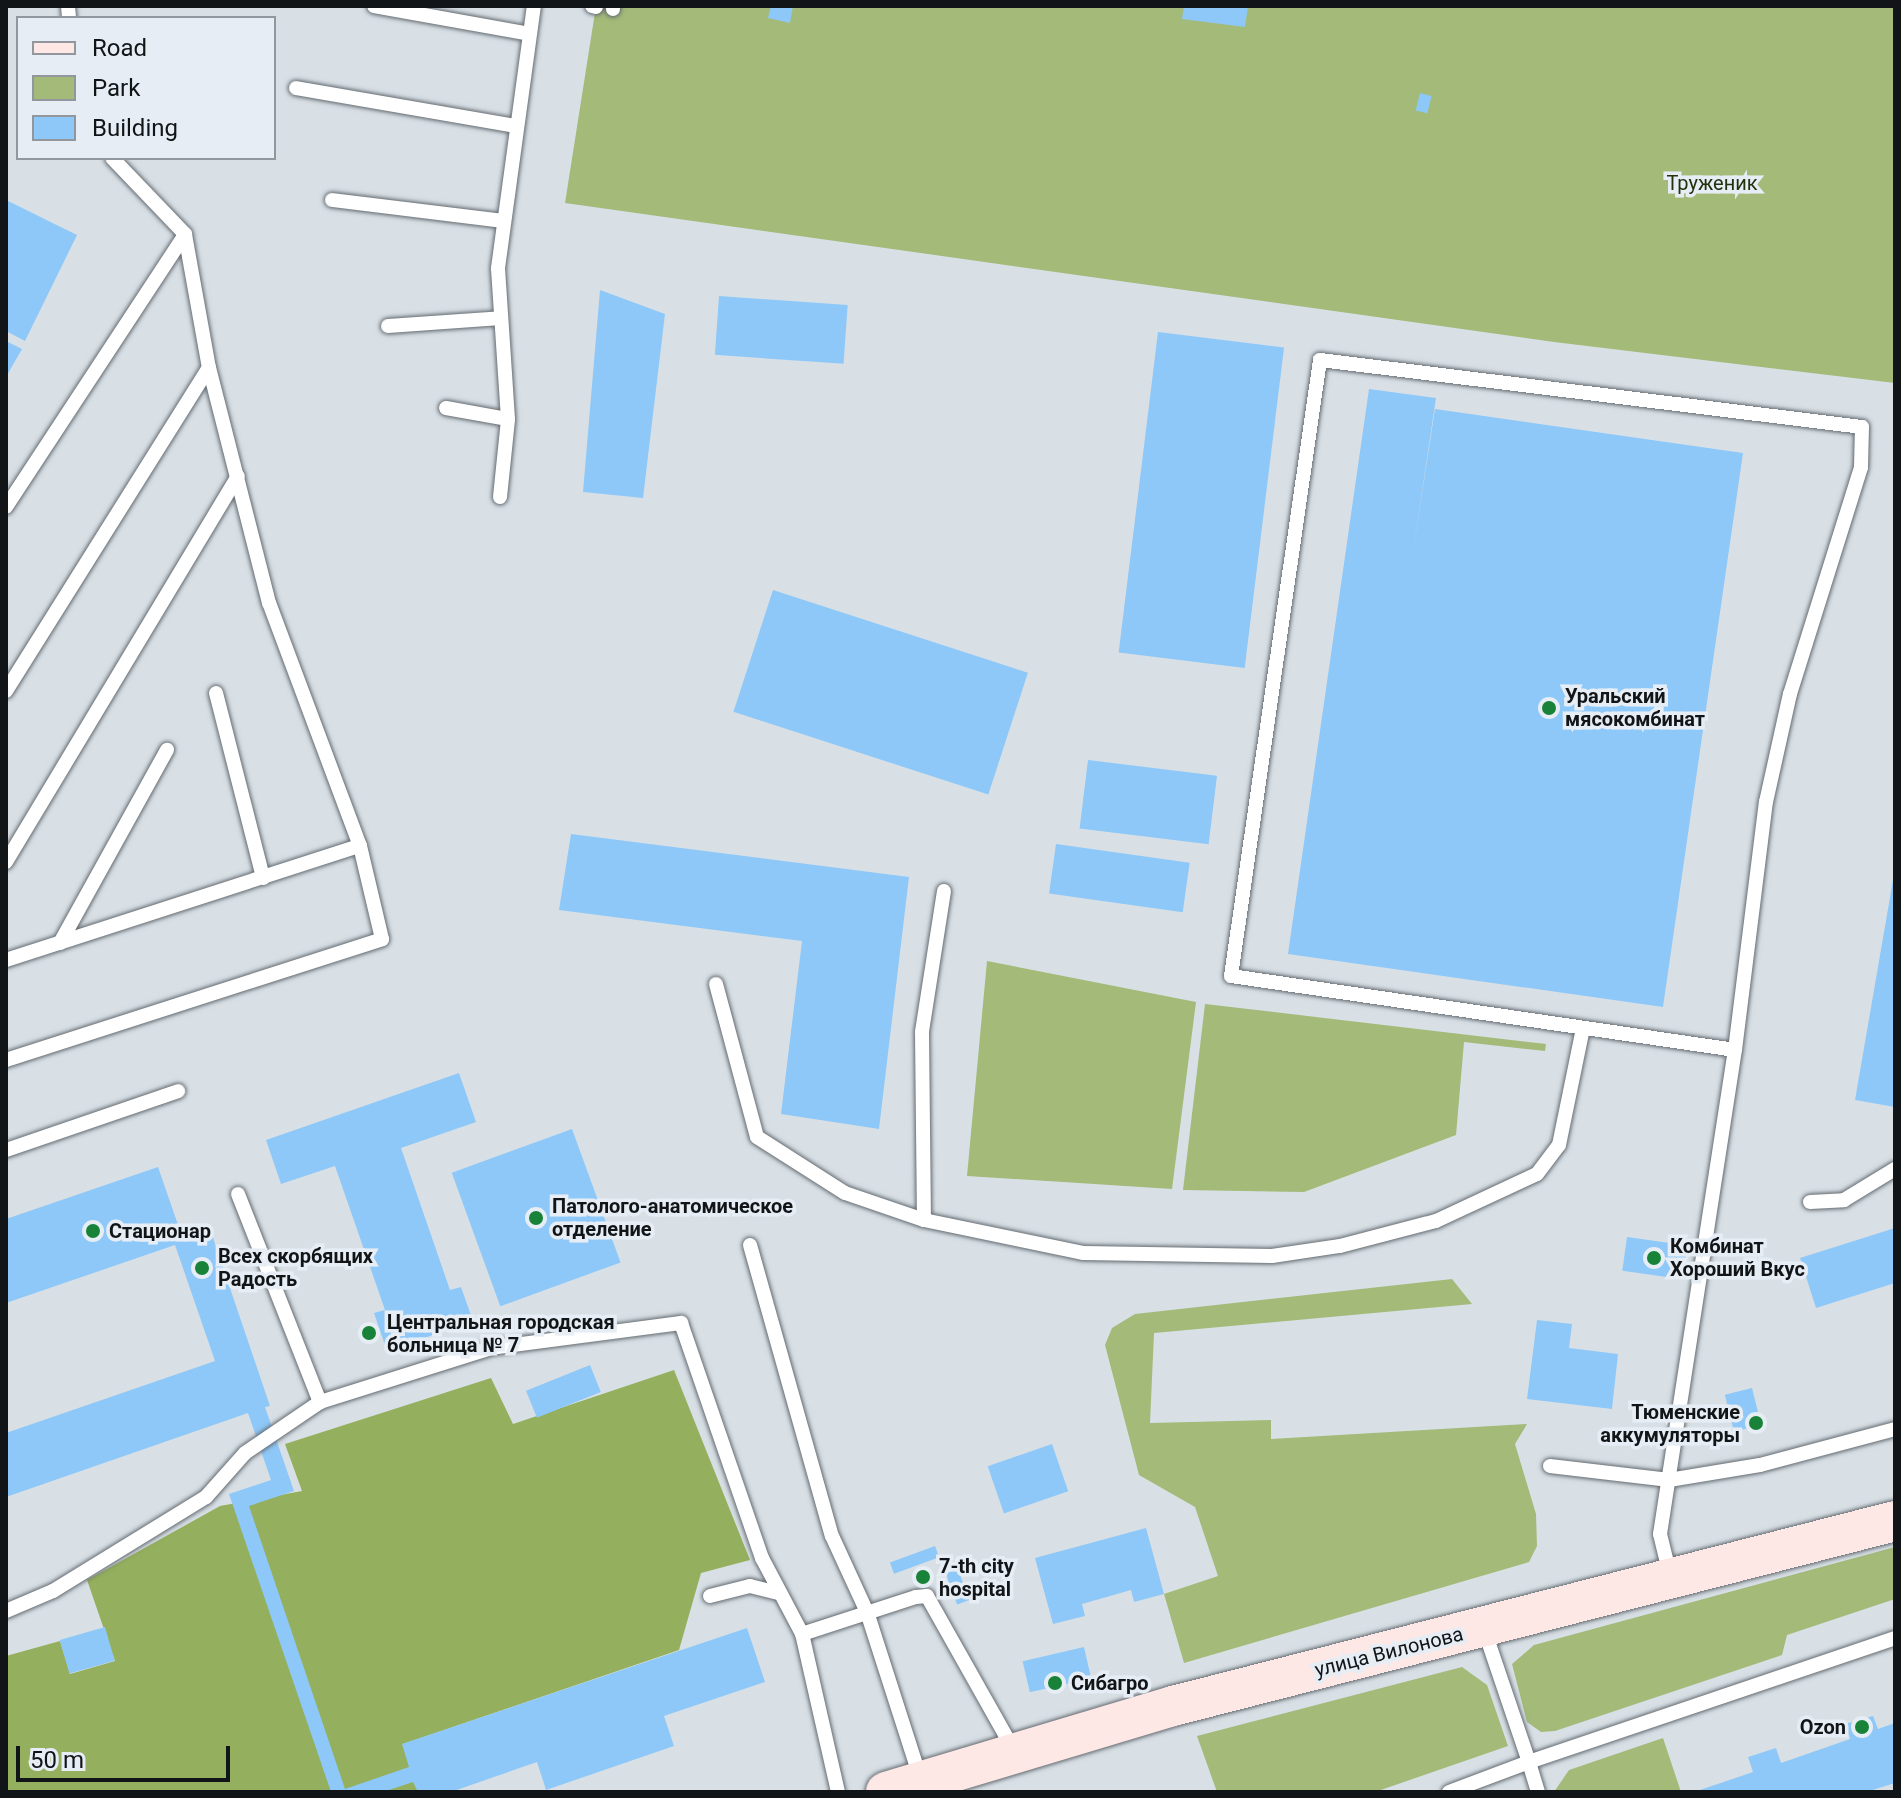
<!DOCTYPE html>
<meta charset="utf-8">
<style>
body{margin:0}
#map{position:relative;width:1901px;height:1798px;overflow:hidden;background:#d8e0e6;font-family:Roboto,sans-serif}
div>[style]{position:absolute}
.green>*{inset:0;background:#a3ba79}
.forest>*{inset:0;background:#94af5d}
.building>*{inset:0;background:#8ec8f8;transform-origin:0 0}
.roads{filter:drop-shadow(0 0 2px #646b71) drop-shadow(0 0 2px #646b71)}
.lane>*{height:14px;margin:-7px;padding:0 7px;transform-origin:7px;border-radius:7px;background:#fff}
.secondary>*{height:40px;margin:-20px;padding:0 20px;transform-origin:20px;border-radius:20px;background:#fee8e6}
.dots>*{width:22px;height:22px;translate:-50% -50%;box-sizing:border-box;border:4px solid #e6edf4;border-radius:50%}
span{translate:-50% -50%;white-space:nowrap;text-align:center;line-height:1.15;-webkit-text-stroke:7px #e6edf4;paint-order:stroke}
.park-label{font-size:20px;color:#25300d}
.poi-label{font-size:20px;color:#121517;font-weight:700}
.left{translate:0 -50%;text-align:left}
.right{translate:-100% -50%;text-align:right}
.street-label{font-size:20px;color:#121517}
.frame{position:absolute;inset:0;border:8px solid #121517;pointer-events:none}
.legend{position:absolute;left:16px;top:16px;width:260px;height:144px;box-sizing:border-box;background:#e6edf4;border:2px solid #91979c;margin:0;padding:10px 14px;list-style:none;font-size:24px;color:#121517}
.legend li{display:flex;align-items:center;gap:16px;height:40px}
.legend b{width:40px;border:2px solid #91979c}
.scale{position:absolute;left:16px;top:1746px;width:214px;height:36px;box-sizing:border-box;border:4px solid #121517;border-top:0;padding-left:10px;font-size:24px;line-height:28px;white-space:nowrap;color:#121517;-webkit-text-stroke:6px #e6edf4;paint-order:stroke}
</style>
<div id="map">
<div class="green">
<i style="clip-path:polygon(596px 6px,1895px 6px,1895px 383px,1554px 342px,565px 203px)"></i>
<i style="clip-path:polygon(987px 961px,1196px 1002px,1172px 1189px,967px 1176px)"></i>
<i style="clip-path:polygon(1205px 1004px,1546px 1044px,1545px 1051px,1464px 1042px,1456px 1135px,1304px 1192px,1183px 1190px)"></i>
<i style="clip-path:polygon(1452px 1279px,1472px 1304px,1154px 1333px,1150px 1423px,1271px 1420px,1271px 1439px,1527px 1424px,1515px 1444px,1536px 1514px,1537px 1546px,1529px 1562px,1184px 1663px,1164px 1594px,1218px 1576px,1195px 1507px,1139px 1475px,1105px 1345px,1112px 1328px,1135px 1314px)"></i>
<i style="clip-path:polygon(1895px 1547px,1895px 1599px,1787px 1635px,1782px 1655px,1555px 1731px,1541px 1732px,1527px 1722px,1512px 1664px,1534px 1645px)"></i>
<i style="clip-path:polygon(1462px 1667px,1487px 1685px,1508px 1746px,1375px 1792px,1217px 1792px,1197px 1736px)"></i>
<i style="clip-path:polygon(1663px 1738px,1681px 1792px,1554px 1792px,1569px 1770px)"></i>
</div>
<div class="forest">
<i style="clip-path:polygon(674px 1370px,750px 1560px,701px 1573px,679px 1650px,403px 1744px,419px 1792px,6px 1792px,6px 1656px,60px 1641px,70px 1674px,115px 1661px,87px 1580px,220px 1506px,302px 1491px,285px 1444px,491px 1378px,513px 1424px)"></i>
</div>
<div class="building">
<i style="clip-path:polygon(771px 6px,793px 6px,790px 23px,768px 18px)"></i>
<i style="clip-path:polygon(1184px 6px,1248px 6px,1245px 27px,1182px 19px)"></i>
<i style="left:1420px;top:93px;width:12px;height:18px;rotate:14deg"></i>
<i style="clip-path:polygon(6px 200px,77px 235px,25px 341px,6px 331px)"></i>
<i style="clip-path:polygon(600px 290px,665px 314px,643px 498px,583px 492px)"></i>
<i style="left:719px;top:296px;width:129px;height:59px;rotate:4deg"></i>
<i style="left:1158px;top:332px;width:127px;height:323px;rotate:7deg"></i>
<i style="clip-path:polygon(6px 341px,22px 349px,6px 377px)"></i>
<i style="clip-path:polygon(1369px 389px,1436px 398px,1413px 552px,1435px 409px,1743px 453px,1663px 1007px,1288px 954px)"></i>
<i style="left:773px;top:590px;width:268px;height:128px;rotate:18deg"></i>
<i style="left:1088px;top:760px;width:130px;height:69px;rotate:7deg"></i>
<i style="clip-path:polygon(571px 834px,909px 877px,879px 1129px,781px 1114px,802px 941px,559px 910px)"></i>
<i style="left:1056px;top:844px;width:135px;height:50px;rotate:8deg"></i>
<i style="clip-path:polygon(1893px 880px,1895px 880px,1895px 1107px,1855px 1100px)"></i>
<i style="clip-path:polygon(459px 1073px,476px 1122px,401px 1148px,450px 1290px,461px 1287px,473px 1321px,387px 1351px,374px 1313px,385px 1310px,335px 1166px,281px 1184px,266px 1140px)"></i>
<i style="left:572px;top:1129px;width:142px;height:128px;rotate:70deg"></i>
<i style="clip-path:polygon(158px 1167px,184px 1242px,211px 1232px,270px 1406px,265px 1407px,294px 1491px,249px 1506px,345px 1789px,409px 1767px,402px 1744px,747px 1628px,765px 1682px,664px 1716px,674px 1746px,546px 1790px,537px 1762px,451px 1792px,418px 1792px,413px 1782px,383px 1792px,331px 1792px,229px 1494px,271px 1480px,248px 1413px,6px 1497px,6px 1433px,215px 1361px,175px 1245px,6px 1303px,6px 1219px)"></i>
<i style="clip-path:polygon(1895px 1228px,1895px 1283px,1816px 1308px,1800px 1258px)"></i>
<i style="left:1627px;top:1237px;width:61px;height:34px;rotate:8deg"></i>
<i style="clip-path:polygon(1537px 1320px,1572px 1324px,1569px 1348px,1618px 1354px,1612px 1409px,1527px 1399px)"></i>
<i style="left:590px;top:1365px;width:29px;height:69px;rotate:68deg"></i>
<i style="left:1752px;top:1388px;width:38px;height:28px;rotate:76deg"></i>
<i style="left:1052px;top:1444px;width:50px;height:68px;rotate:71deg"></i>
<i style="clip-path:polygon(1146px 1528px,1164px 1594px,1134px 1602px,1131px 1590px,1082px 1604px,1085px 1616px,1053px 1624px,1035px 1558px)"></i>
<i style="left:935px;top:1546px;width:12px;height:48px;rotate:70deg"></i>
<i style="left:958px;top:1569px;width:33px;height:13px;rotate:70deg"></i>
<i style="left:105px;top:1627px;width:35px;height:47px;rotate:74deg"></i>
<i style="left:1084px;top:1647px;width:32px;height:63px;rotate:77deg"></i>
<i style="clip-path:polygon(1873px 1716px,1878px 1729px,1895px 1723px,1895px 1783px,1866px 1792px,1694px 1792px,1753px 1772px,1748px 1757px,1776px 1748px,1781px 1763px,1850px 1739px,1845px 1724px)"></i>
</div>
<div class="roads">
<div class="lane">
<i style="left:68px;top:6px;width:12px;rotate:85deg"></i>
<i style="left:374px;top:6px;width:158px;rotate:10.2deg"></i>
<i style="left:592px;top:6px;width:4px;rotate:14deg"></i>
<i style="left:613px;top:9px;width:3px;rotate:-90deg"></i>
<i style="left:296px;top:88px;width:224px;rotate:9.8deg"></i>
<i style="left:332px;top:200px;width:172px;rotate:7deg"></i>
<i style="left:388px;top:326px;width:113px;rotate:-4deg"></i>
<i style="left:446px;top:408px;width:63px;rotate:10.1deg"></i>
<i style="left:500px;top:497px;width:78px;rotate:-84.1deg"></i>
<i style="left:508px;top:419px;width:151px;rotate:-93.8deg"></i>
<i style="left:498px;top:268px;width:264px;rotate:-82.2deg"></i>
<i style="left:6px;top:507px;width:326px;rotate:-56.7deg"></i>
<i style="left:6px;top:691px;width:381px;rotate:-57.9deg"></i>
<i style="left:216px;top:693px;width:191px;rotate:75.7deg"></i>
<i style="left:6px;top:862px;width:450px;rotate:-59deg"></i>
<i style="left:944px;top:891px;width:143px;rotate:98.9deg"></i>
<i style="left:922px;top:1032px;width:188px;rotate:89.4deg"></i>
<i style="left:924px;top:1220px;width:162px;rotate:11.7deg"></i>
<i style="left:1083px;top:1253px;width:189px;rotate:0.9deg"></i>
<i style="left:1272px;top:1256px;width:69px;rotate:-8.4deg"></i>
<i style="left:1340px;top:1246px;width:99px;rotate:-14.6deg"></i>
<i style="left:1436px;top:1221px;width:111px;rotate:-25deg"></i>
<i style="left:1537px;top:1174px;width:36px;rotate:-53deg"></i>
<i style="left:1559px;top:1145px;width:119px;rotate:-78.4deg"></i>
<i style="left:60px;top:943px;width:221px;rotate:-61deg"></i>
<i style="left:6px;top:960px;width:372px;rotate:-17.9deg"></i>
<i style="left:716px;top:984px;width:158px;rotate:75deg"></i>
<i style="left:757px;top:1137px;width:104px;rotate:32.5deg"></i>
<i style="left:845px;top:1193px;width:83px;rotate:18.9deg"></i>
<i style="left:6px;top:1060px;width:395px;rotate:-17.8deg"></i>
<i style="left:382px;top:939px;width:96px;rotate:-103.3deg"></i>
<i style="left:360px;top:846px;width:259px;rotate:-110.5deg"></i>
<i style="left:269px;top:603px;width:243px;rotate:-104.3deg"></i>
<i style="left:209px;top:368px;width:136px;rotate:-100.2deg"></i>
<i style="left:185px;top:234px;width:105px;rotate:-133.8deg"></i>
<i style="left:6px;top:1150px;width:182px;rotate:-18.9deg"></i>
<i style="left:238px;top:1194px;width:224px;rotate:68.5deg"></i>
<i style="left:320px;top:1402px;width:179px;rotate:-17.5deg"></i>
<i style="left:491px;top:1348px;width:192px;rotate:-7.5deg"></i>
<i style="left:681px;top:1323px;width:249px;rotate:71deg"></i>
<i style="left:762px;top:1558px;width:86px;rotate:62.2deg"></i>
<i style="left:1810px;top:1202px;width:34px;rotate:-3deg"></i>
<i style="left:1844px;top:1200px;width:60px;rotate:-31.3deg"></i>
<i style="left:750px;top:1245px;width:302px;rotate:74.3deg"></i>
<i style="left:832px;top:1536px;width:84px;rotate:65.3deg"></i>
<i style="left:867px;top:1612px;width:173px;rotate:72.2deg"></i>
<i style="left:1550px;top:1466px;width:120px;rotate:6.7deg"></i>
<i style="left:1669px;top:1480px;width:92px;rotate:-9.4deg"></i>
<i style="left:1760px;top:1465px;width:140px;rotate:-14.9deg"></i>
<i style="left:1670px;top:1575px;width:42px;rotate:-103.7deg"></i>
<i style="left:1660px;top:1534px;width:490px;rotate:-81.2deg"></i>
<i style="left:1735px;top:1050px;width:250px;rotate:-82.9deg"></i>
<i style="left:1766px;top:802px;width:111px;rotate:-77.5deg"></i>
<i style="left:1790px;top:694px;width:238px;rotate:-72.6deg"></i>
<i style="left:1861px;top:467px;width:40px;rotate:-88.6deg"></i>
<i style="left:1862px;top:427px;width:546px;rotate:-172.95deg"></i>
<i style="left:1320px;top:360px;width:622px;rotate:98.22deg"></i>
<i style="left:1231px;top:976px;width:509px;rotate:8.35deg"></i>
<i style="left:710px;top:1596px;width:41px;rotate:-14deg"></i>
<i style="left:750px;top:1586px;width:30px;rotate:14deg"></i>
<i style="left:6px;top:1611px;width:51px;rotate:-23.1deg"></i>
<i style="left:53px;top:1591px;width:180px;rotate:-31.6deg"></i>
<i style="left:206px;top:1497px;width:59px;rotate:-48.4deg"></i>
<i style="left:245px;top:1453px;width:91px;rotate:-34.2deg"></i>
<i style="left:838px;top:1792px;width:162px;rotate:-102.8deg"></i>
<i style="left:802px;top:1634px;width:120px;rotate:-18deg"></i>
<i style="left:916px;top:1597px;width:11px;rotate:-5deg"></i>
<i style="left:927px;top:1596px;width:179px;rotate:60.6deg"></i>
<i style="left:1449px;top:1792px;width:85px;rotate:-20.6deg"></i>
<i style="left:1529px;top:1762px;width:140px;rotate:-108.7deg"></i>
<i style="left:1538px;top:1792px;width:31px;rotate:-107deg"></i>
<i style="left:1529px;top:1762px;width:386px;rotate:-18.7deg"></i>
</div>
<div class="secondary">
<i style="left:886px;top:1792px;width:300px;rotate:-16.7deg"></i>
<i style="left:1173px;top:1706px;width:745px;rotate:-14.37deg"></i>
</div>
</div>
<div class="dots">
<i style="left:1549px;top:708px;background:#178238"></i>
<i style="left:536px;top:1218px;background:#178238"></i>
<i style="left:93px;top:1231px;background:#178238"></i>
<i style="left:1654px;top:1258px;background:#178238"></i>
<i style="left:202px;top:1268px;background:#178238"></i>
<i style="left:369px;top:1333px;background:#178238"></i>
<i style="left:1756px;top:1423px;background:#178238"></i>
<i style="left:923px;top:1577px;background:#178238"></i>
<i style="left:1055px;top:1683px;background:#178238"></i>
<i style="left:1862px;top:1727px;background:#178238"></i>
</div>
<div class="park-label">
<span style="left:1712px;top:183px">Труженик</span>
</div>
<div class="poi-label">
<span class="left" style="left:1565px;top:708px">Уральский<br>мясокомбинат</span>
<span class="left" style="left:552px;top:1218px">Патолого-анатомическое<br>отделение</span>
<span class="left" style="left:109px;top:1231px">Стационар</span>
<span class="left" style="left:1670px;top:1258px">Комбинат<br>Хороший Вкус</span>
<span class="left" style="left:218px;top:1268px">Всех скорбящих<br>Радость</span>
<span class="left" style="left:387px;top:1334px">Центральная городская<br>больница № 7</span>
<span class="right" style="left:1740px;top:1424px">Тюменские<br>аккумуляторы</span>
<span class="left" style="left:939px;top:1578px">7-th city<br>hospital</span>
<span class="left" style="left:1071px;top:1683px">Сибагро</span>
<span class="right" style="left:1846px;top:1727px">Ozon</span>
</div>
<div class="street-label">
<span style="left:1389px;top:1652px;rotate:-14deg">улица Вилонова</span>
</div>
<div class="frame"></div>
<ul class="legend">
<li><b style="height:10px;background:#fee8e6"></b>Road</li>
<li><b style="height:22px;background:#a3ba79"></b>Park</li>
<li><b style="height:22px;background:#8ec8f8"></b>Building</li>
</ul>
<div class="scale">50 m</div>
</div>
